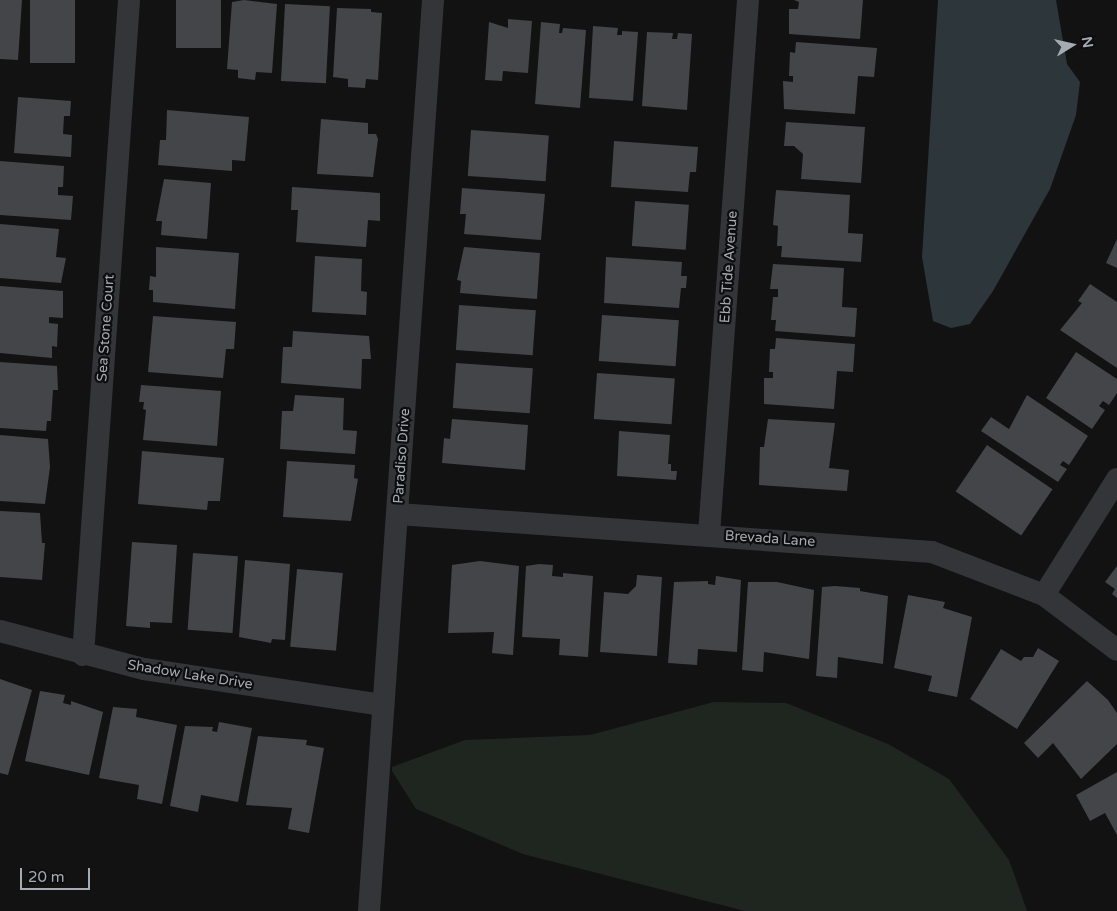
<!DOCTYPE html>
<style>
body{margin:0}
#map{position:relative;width:1117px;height:911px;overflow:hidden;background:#121213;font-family:"Varela Round",sans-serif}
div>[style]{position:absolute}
.green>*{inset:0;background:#1f261f}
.water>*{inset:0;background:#2d363b}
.building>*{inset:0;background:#444549;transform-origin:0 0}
.minor>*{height:22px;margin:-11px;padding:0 11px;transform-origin:11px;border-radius:11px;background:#333538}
span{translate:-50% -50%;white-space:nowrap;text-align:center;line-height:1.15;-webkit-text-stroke:4.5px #0d0d0e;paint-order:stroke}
.street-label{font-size:14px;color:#a5aab3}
.north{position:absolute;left:1047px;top:20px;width:50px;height:50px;-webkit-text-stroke:4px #0d0d0e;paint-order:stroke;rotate:80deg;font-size:14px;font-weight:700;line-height:20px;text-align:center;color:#a5aab3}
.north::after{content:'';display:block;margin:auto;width:18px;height:22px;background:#a5aab3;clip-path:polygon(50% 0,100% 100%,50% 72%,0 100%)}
.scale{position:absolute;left:20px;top:868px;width:70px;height:22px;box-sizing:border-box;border:2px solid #a5aab3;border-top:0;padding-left:6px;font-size:15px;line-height:18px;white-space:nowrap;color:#a5aab3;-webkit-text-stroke:4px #0d0d0e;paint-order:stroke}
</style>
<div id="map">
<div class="green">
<i style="clip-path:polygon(714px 702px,786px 703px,888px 744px,949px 779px,1009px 860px,1027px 911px,745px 911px,523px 854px,416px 809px,392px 771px,392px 767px,465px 740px,590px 735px)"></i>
</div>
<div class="water">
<i style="clip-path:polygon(938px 0,1056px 0,1067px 64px,1080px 82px,1076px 115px,1050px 189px,993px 291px,970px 324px,951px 328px,933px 321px,922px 257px)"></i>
</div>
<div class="building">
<i style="clip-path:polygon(0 0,22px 0,18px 60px,0 59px)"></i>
<i style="left:30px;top:0;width:45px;height:63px"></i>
<i style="left:176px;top:0;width:45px;height:48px"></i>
<i style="clip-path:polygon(244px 0,277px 4px,272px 73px,256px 72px,255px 80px,238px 78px,238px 70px,227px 69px,232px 2px)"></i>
<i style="clip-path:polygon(794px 0,863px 0,860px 39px,789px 34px,789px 9px,798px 9px,799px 2px)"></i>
<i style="left:285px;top:4px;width:45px;height:77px;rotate:3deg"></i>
<i style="clip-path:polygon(337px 8px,371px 9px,371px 12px,382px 13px,378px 80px,366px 79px,365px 88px,348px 87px,348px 79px,333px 77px)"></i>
<i style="clip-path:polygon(508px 19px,532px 21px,528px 73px,503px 71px,502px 81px,485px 80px,489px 22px,508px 28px)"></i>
<i style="clip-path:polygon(541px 22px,560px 24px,559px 33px,562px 33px,563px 28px,586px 30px,580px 108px,535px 104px)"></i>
<i style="clip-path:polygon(593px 26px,618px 28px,617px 35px,622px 35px,622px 31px,638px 32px,633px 101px,589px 98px)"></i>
<i style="clip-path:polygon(647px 32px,673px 33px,672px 39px,677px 39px,678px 33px,692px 34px,687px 110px,642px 106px)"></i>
<i style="clip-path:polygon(796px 42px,877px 48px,874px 77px,858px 76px,855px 114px,784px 109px,783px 81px,793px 82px,793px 76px,789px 76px,790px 52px,795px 53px)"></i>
<i style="clip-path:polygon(18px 97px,71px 101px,70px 116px,64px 116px,63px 134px,72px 135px,71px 157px,14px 153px)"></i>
<i style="clip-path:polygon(167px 110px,249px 117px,245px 161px,232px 160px,232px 171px,158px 165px,160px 140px,166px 140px)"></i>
<i style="clip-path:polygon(321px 119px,368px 123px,368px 134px,376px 134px,378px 139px,373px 177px,317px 174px)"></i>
<i style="clip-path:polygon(786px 122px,865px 127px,861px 183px,801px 179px,803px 154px,794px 146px,784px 146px)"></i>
<i style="left:471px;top:130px;width:78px;height:46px;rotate:4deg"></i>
<i style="clip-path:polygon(614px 141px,698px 147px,696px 172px,690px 172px,688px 192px,611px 187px)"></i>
<i style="clip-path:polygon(0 161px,64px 166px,63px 187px,58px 187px,58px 195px,73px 196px,71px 220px,0 215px)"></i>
<i style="clip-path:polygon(164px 179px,211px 183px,207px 239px,161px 235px,162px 221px,156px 221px)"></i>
<i style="clip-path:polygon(292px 187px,380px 193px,380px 221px,368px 220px,366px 247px,296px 242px,298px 210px,291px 210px)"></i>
<i style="clip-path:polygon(462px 188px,545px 194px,541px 240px,464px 234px,466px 214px,460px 214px)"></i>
<i style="clip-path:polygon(776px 190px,850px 195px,848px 233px,863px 234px,861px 262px,781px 257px,782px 246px,777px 246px,778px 226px,773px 225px)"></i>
<i style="left:635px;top:201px;width:54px;height:45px;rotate:4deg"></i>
<i style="clip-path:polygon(0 224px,59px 229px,56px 257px,66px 258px,61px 283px,0 278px)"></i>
<i style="clip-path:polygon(1117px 239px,1117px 268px,1106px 263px)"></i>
<i style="clip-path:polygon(156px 247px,239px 253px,235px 309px,153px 302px,153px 290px,149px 290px,150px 276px,156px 277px)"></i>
<i style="clip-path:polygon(464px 247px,540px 253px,537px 299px,460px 293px,461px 281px,457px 280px)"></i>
<i style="clip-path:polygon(315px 256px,362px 259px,361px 291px,367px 292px,366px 315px,312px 312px)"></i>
<i style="clip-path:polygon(606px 257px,682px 262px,681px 276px,687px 276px,686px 288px,681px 288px,679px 308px,604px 303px)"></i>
<i style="clip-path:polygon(773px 264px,844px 268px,842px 307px,857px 308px,855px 337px,775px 331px,776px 320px,771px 320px,773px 297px,778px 297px,778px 289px,770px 289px)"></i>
<i style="clip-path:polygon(1090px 284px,1117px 302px,1117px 368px,1060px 330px,1082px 303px,1078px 301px)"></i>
<i style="clip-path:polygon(0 286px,63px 291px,63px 318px,49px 317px,49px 323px,58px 324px,57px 347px,52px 346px,52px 358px,0 353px)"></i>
<i style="left:459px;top:305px;width:77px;height:45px;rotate:4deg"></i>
<i style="left:602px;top:315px;width:77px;height:46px;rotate:4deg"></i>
<i style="clip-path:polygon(153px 316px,236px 322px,234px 349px,226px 349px,223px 378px,148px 372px)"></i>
<i style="clip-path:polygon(293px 331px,369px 336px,371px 359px,362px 359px,361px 389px,281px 383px,283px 347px,292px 347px)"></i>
<i style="clip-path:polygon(776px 338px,855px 344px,853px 372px,837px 371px,834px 409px,764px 404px,764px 378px,773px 378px,773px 372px,769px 372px,770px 349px,775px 349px)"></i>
<i style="clip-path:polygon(1076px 352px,1117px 379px,1117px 393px,1109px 405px,1103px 401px,1099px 406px,1105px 410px,1092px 429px,1046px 398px)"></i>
<i style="clip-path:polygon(0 362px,57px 366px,58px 390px,53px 390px,51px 421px,47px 421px,46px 431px,0 428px)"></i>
<i style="left:456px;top:363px;width:77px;height:45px;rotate:4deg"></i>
<i style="left:597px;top:373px;width:78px;height:46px;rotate:4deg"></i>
<i style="clip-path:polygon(141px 385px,221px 391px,217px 446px,143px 440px,146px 410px,143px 409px,144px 402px,139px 402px)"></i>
<i style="clip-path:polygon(295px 395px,344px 398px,343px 430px,357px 431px,355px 454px,280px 449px,282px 411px,293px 411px)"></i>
<i style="clip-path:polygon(1027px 395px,1088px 436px,1069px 465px,1063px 461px,1060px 465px,1067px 469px,1058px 482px,981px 431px,991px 417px,1009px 429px)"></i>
<i style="clip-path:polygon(452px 419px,528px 425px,525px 470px,442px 463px,444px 438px,450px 439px)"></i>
<i style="clip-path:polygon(768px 419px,835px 423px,829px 468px,849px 470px,847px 491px,759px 485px,760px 447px,764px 447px)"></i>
<i style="clip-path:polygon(619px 431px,670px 435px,668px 464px,671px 464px,671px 471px,677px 471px,676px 480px,617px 476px)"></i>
<i style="clip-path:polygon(0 435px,48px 439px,50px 467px,45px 504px,0 501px)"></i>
<i style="left:987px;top:445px;width:79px;height:56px;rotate:34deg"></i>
<i style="clip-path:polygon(142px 451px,224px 458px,220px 501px,208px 501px,207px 510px,138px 504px)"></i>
<i style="clip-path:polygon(287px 461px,355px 465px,354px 478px,358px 479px,351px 521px,283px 517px)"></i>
<i style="clip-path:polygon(0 511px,40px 513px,42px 543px,45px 543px,42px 580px,0 577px)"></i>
<i style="clip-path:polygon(132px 542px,177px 545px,172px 623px,150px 622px,150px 628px,126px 626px)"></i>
<i style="left:193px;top:553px;width:45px;height:77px;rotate:4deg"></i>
<i style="clip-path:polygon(245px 560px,290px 564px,285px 640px,272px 639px,271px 643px,239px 637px)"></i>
<i style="clip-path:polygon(480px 561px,519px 566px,513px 655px,492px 653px,494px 632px,448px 633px,452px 565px)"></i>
<i style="clip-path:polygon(539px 564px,553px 565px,552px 576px,563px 577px,563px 573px,593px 576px,588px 657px,559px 655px,560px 639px,522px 637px,526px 566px)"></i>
<i style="clip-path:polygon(1117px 566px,1117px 598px,1112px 594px,1115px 589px,1105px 582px)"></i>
<i style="left:297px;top:569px;width:46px;height:78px;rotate:5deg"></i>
<i style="clip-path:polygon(637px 575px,662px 577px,657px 656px,600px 652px,604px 592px,628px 594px,636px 586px)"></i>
<i style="clip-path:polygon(716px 576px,741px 580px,737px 652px,698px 649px,697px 665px,668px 663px,674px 582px,708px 581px,708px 584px,715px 585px)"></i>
<i style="clip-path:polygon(748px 582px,777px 582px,814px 590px,809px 659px,764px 652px,763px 672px,742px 670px)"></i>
<i style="clip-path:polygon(835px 586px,860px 588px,860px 591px,888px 596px,883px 664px,838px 657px,837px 678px,816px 676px,822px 587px)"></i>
<i style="clip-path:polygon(908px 595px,945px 602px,943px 608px,972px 617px,957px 697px,928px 691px,932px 676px,894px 668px)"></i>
<i style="clip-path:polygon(1038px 648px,1059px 661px,1017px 729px,970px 699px,1001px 649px,1021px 661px,1024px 657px,1033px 657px)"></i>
<i style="clip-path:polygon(0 679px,32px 690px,8px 775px,0 773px)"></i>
<i style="clip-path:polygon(1087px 681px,1108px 700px,1117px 713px,1117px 744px,1081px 779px,1053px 743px,1038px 758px,1024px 743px)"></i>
<i style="clip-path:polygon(40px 691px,65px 695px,63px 703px,71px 705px,71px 701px,103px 712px,89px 775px,25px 761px)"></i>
<i style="clip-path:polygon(113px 707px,137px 709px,136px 717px,177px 725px,162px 804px,137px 799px,139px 785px,99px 778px)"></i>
<i style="clip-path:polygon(219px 722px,252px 728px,238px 802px,201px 795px,198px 812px,170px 806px,185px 726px,213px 727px,212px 731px,217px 732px)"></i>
<i style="clip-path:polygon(258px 736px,307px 740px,306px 745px,324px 748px,309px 833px,288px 829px,292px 808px,246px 805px)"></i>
<i style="clip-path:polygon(1117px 772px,1117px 835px,1105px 813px,1090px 821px,1076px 795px)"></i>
</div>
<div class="minor">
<i style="left:398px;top:514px;width:535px;rotate:4.07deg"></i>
<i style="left:932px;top:552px;width:120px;rotate:21deg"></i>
<i style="left:1044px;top:595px;width:91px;rotate:37deg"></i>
<i style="left:709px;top:534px;width:535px;rotate:-85.82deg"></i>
<i style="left:1044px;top:595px;width:137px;rotate:-57.8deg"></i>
<i style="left:0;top:631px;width:149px;rotate:14.8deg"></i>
<i style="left:144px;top:669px;width:242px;rotate:8.6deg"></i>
<i style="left:83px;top:655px;width:657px;rotate:-85.98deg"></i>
<i style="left:369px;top:911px;width:913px;rotate:-85.98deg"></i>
</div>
<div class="street-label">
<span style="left:729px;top:267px;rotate:-86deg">Ebb Tide Avenue</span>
<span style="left:106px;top:328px;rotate:-86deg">Sea Stone Court</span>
<span style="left:402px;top:456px;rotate:-86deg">Paradiso Drive</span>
<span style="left:770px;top:539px;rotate:4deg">Brevada Lane</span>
<span style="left:190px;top:675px;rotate:9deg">Shadow Lake Drive</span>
</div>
<div class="north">N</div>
<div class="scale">20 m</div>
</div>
